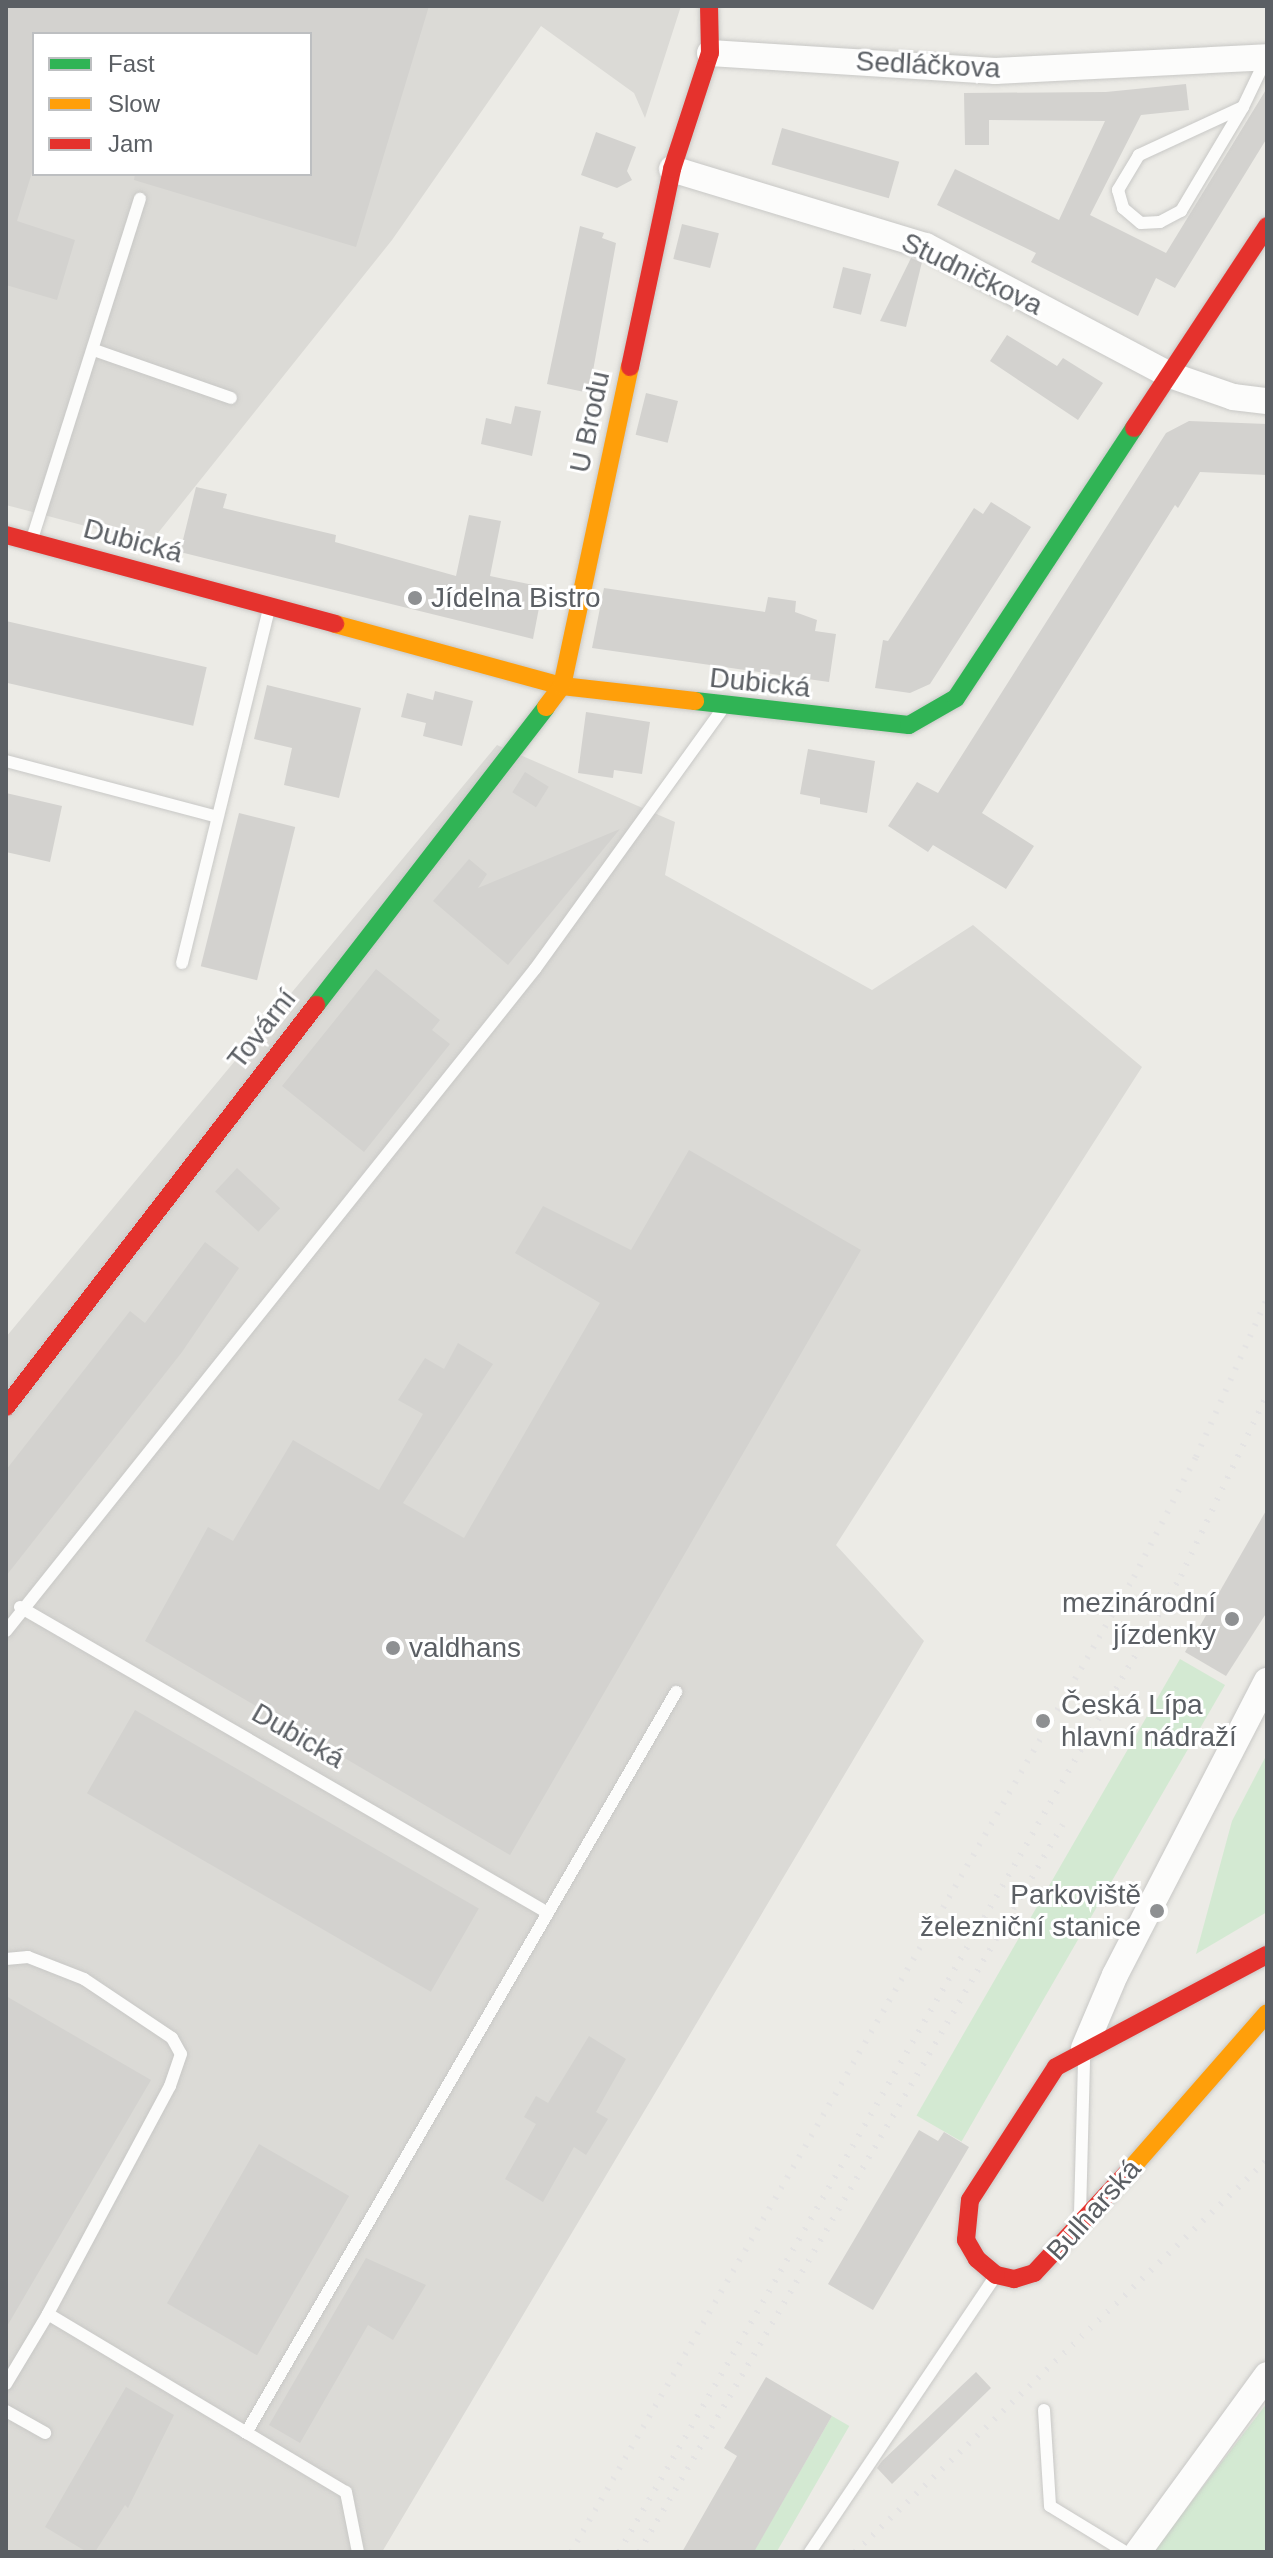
<!DOCTYPE html>
<meta charset="utf-8">
<style>
body{margin:0}
#map{position:relative;width:1273px;height:2558px;overflow:hidden;background:#ecebe6;font-family:Helvetica,sans-serif}
div>[style]{position:absolute}
.industrial>*{inset:0;background:#dbdad6}
.green>*{inset:0;background:#d3e9d2;transform-origin:0 0}
.building>*{inset:0;background:#d3d2cf;transform-origin:0 0}
.roads{filter:drop-shadow(0 0 2px #c8c8c6) drop-shadow(0 0 2px #c8c8c6)}
.lane>*{height:12px;margin:-6px;padding:0 6px;transform-origin:6px;border-radius:6px;background:#fcfcfb}
.street>*{height:26px;margin:-13px;padding:0 13px;transform-origin:13px;border-radius:13px;background:#fcfcfb}
.fast>*{height:18px;margin:-9px;padding:0 9px;transform-origin:9px;border-radius:9px;background:#30b455}
.slow>*{height:18px;margin:-9px;padding:0 9px;transform-origin:9px;border-radius:9px;background:#ff9f0a}
.jam>*{height:18px;margin:-9px;padding:0 9px;transform-origin:9px;border-radius:9px;background:#e5322d}
.rail>*{height:6px;margin-top:-3px;transform-origin:0;background:repeating-linear-gradient(90deg,#e4e3e3 0 2px,transparent 0 12px)}
.dots>*{width:22px;height:22px;translate:-50% -50%;box-sizing:border-box;border:4px solid #fff;border-radius:50%}
span{translate:-50% -50%;white-space:nowrap;text-align:center;line-height:1.15;-webkit-text-stroke:6px #fff;paint-order:stroke}
.street-label{font-size:28px;color:#5b5f64}
.poi-label{font-size:28px;color:#5b5f64}
.left{translate:0 -50%;text-align:left}
.right{translate:-100% -50%;text-align:right}
.frame{position:absolute;inset:0;border:8px solid #5b5f64;pointer-events:none}
.legend{position:absolute;left:32px;top:32px;width:280px;height:144px;box-sizing:border-box;background:#fff;border:2px solid #bdbfc1;margin:0;padding:10px 14px;list-style:none;font-size:24px;color:#5b5f64}
.legend li{display:flex;align-items:center;gap:16px;height:40px}
.legend b{width:40px;border:2px solid #bdbfc1}
</style>
<div id="map">
<div class="industrial">
<i style="clip-path:polygon(evenodd,6px 6px,681px 6px,645px 118px,634px 93px,541px 26px,392px 240px,150px 543px,6px 505px,6px 6px,34px 34px,310px 34px,310px 174px,34px 174px,34px 34px)"></i>
<i style="clip-path:polygon(497px 745px,675px 822px,665px 875px,872px 990px,973px 925px,1142px 1067px,836px 1545px,924px 1641px,382px 2552px,6px 2552px,6px 1337px)"></i>
</div>
<div class="green">
<i style="left:1180px;top:1659px;width:52px;height:527px;rotate:30deg"></i>
<i style="clip-path:polygon(1267px 1754px,1267px 1912px,1196px 1954px,1232px 1821px)"></i>
<i style="clip-path:polygon(1267px 2403px,1267px 2552px,1153px 2552px)"></i>
<i style="left:832px;top:2416px;width:20px;height:157px;rotate:30deg"></i>
</div>
<div class="building">
<i style="clip-path:polygon(6px 6px,429px 6px,356px 247px,134px 180px,135px 174px,310px 174px,310px 34px,34px 34px,34px 166px,17px 221px,75px 240px,57px 300px,6px 285px)"></i>
<i style="clip-path:polygon(1186px 84px,1189px 110px,1141px 115px,1090px 215px,1166px 253px,1267px 88px,1267px 138px,1175px 288px,1156px 278px,1138px 316px,1031px 262px,1036px 253px,937px 205px,955px 169px,1059px 220px,1105px 121px,989px 120px,989px 145px,965px 145px,964px 93px,1106px 92px)"></i>
<i style="left:782px;top:128px;width:122px;height:38px;rotate:16deg"></i>
<i style="clip-path:polygon(596px 132px,636px 147px,627px 171px,632px 180px,617px 188px,581px 175px)"></i>
<i style="left:682px;top:224px;width:38px;height:36px;rotate:14deg"></i>
<i style="clip-path:polygon(580px 226px,604px 233px,602px 238px,616px 243px,589px 393px,547px 384px)"></i>
<i style="clip-path:polygon(911px 258px,922px 262px,906px 327px,880px 321px)"></i>
<i style="left:843px;top:267px;width:29px;height:42px;rotate:14deg"></i>
<i style="clip-path:polygon(1007px 335px,1057px 366px,1063px 358px,1103px 383px,1078px 420px,990px 361px)"></i>
<i style="left:646px;top:393px;width:33px;height:43px;rotate:14deg"></i>
<i style="clip-path:polygon(515px 406px,541px 411px,532px 456px,481px 444px,486px 418px,511px 424px)"></i>
<i style="clip-path:polygon(1189px 421px,1267px 424px,1267px 475px,1200px 472px,1178px 508px,1175px 505px,982px 813px,1034px 846px,1006px 889px,933px 845px,928px 852px,888px 826px,917px 782px,938px 793px,1166px 433px)"></i>
<i style="clip-path:polygon(196px 487px,227px 494px,223px 508px,336px 535px,335px 542px,456px 576px,469px 515px,501px 521px,490px 576px,543px 587px,533px 639px,180px 552px)"></i>
<i style="clip-path:polygon(991px 502px,1031px 527px,930px 684px,910px 693px,875px 688px,883px 640px,888px 641px,974px 508px,983px 514px)"></i>
<i style="clip-path:polygon(604px 588px,765px 612px,768px 597px,796px 601px,795px 612px,817px 620px,815px 631px,836px 634px,829px 682px,592px 648px)"></i>
<i style="left:6px;top:621px;width:206px;height:60px;rotate:13deg"></i>
<i style="clip-path:polygon(267px 685px,361px 708px,339px 798px,284px 785px,292px 748px,254px 739px)"></i>
<i style="clip-path:polygon(435px 691px,473px 701px,462px 746px,423px 736px,426px 723px,401px 717px,407px 693px,433px 700px)"></i>
<i style="clip-path:polygon(586px 712px,650px 722px,642px 774px,614px 770px,613px 778px,578px 773px)"></i>
<i style="clip-path:polygon(808px 749px,875px 761px,867px 813px,820px 804px,820px 798px,800px 794px)"></i>
<i style="left:525px;top:772px;width:28px;height:24px;rotate:32deg"></i>
<i style="clip-path:polygon(6px 793px,62px 806px,50px 862px,6px 852px)"></i>
<i style="left:239px;top:813px;width:58px;height:158px;rotate:14deg"></i>
<i style="clip-path:polygon(620px 829px,508px 965px,433px 901px,469px 859px,487px 874px,478px 888px)"></i>
<i style="clip-path:polygon(376px 969px,440px 1020px,432px 1030px,450px 1044px,364px 1152px,282px 1086px)"></i>
<i style="clip-path:polygon(689px 1150px,861px 1250px,510px 1855px,145px 1641px,208px 1527px,233px 1541px,293px 1440px,379px 1490px,423px 1414px,398px 1400px,425px 1358px,444px 1369px,458px 1343px,493px 1364px,403px 1503px,464px 1538px,600px 1303px,515px 1253px,543px 1206px,631px 1250px)"></i>
<i style="left:237px;top:1168px;width:59px;height:32px;rotate:43deg"></i>
<i style="clip-path:polygon(205px 1242px,239px 1268px,182px 1352px,6px 1576px,6px 1470px,130px 1311px,145px 1323px)"></i>
<i style="clip-path:polygon(1267px 1509px,1267px 1612px,1226px 1676px,1185px 1652px)"></i>
<i style="left:135px;top:1710px;width:397px;height:96px;rotate:30deg"></i>
<i style="clip-path:polygon(6px 1996px,151px 2080px,6px 2328px)"></i>
<i style="clip-path:polygon(589px 2036px,626px 2059px,596px 2112px,608px 2119px,586px 2155px,574px 2147px,543px 2202px,505px 2179px,536px 2124px,524px 2117px,536px 2096px,548px 2103px)"></i>
<i style="clip-path:polygon(919px 2130px,938px 2141px,944px 2132px,969px 2147px,873px 2310px,828px 2284px)"></i>
<i style="left:259px;top:2144px;width:104px;height:184px;rotate:30deg"></i>
<i style="clip-path:polygon(366px 2258px,426px 2285px,393px 2340px,368px 2325px,300px 2443px,269px 2425px)"></i>
<i style="clip-path:polygon(976px 2372px,991px 2388px,892px 2484px,877px 2468px,882px 2461px)"></i>
<i style="clip-path:polygon(766px 2377px,832px 2416px,754px 2552px,682px 2552px,737px 2456px,724px 2448px)"></i>
<i style="clip-path:polygon(126px 2387px,174px 2415px,128px 2508px,125px 2505px,95px 2552px,87px 2552px,45px 2527px)"></i>
</div>
<div class="roads">
<div class="lane">
<i style="left:1243px;top:107px;width:115px;rotate:155.2deg"></i>
<i style="left:1139px;top:155px;width:41px;rotate:121deg"></i>
<i style="left:1118px;top:190px;width:19px;rotate:74deg"></i>
<i style="left:1123px;top:208px;width:23px;rotate:40deg"></i>
<i style="left:1141px;top:223px;width:19px;rotate:-3deg"></i>
<i style="left:1160px;top:222px;width:24px;rotate:-28deg"></i>
<i style="left:1181px;top:211px;width:121px;rotate:-59.2deg"></i>
<i style="left:1243px;top:107px;width:55px;rotate:-64.4deg"></i>
<i style="left:94px;top:350px;width:145px;rotate:19.3deg"></i>
<i style="left:32px;top:539px;width:357px;rotate:-72.4deg"></i>
<i style="left:6px;top:761px;width:215px;rotate:14.8deg"></i>
<i style="left:182px;top:963px;width:365px;rotate:-76.2deg"></i>
<i style="left:20px;top:1607px;width:610px;rotate:30.09deg"></i>
<i style="left:6px;top:1631px;width:847px;rotate:-51.37deg"></i>
<i style="left:535px;top:969px;width:318px;rotate:-54.2deg"></i>
<i style="left:6px;top:1959px;width:22px;rotate:-5deg"></i>
<i style="left:28px;top:1957px;width:60px;rotate:21.4deg"></i>
<i style="left:84px;top:1979px;width:106px;rotate:33.8deg"></i>
<i style="left:172px;top:2038px;width:18px;rotate:61deg"></i>
<i style="left:181px;top:2054px;width:34px;rotate:109deg"></i>
<i style="left:170px;top:2086px;width:259px;rotate:118.2deg"></i>
<i style="left:1080px;top:2214px;width:158px;rotate:-88.5deg"></i>
<i style="left:6px;top:2384px;width:82px;rotate:-59deg"></i>
<i style="left:48px;top:2314px;width:347px;rotate:30.9deg"></i>
<i style="left:346px;top:2492px;width:61px;rotate:78.7deg"></i>
<i style="left:1044px;top:2410px;width:96px;rotate:86.4deg"></i>
<i style="left:1050px;top:2506px;width:88px;rotate:31.5deg"></i>
<i style="left:6px;top:2411px;width:45px;rotate:29.4deg"></i>
<i style="left:246px;top:2433px;width:857px;rotate:-59.87deg"></i>
<i style="left:810px;top:2552px;width:330px;rotate:-56.1deg"></i>
</div>
<div class="street">
<i style="left:710px;top:53px;width:286px;rotate:3.6deg"></i>
<i style="left:995px;top:71px;width:272px;rotate:-2.9deg"></i>
<i style="left:672px;top:169px;width:265px;rotate:16.9deg"></i>
<i style="left:926px;top:246px;width:276px;rotate:27.9deg"></i>
<i style="left:1170px;top:375px;width:67px;rotate:19.2deg"></i>
<i style="left:1233px;top:397px;width:34px;rotate:7deg"></i>
<i style="left:1084px;top:2048px;width:79px;rotate:-67deg"></i>
<i style="left:1115px;top:1975px;width:331px;rotate:-62.7deg"></i>
<i style="left:1138px;top:2552px;width:219px;rotate:-53.9deg"></i>
</div>
<div class="fast">
<i style="left:695px;top:701px;width:215px;rotate:6.4deg"></i>
<i style="left:909px;top:725px;width:54px;rotate:-29.9deg"></i>
<i style="left:956px;top:698px;width:323px;rotate:-56.6deg"></i>
<i style="left:316px;top:1005px;width:376px;rotate:-52.3deg"></i>
</div>
<div class="slow">
<i style="left:335px;top:624px;width:235px;rotate:15.3deg"></i>
<i style="left:562px;top:686px;width:134px;rotate:6.4deg"></i>
<i style="left:546px;top:707px;width:26px;rotate:-53deg"></i>
<i style="left:562px;top:686px;width:326px;rotate:-78deg"></i>
<i style="left:1128px;top:2172px;width:211px;rotate:-48.8deg"></i>
</div>
<div class="jam">
<i style="left:630px;top:367px;width:202px;rotate:-78deg"></i>
<i style="left:672px;top:169px;width:122px;rotate:-71.9deg"></i>
<i style="left:710px;top:53px;width:47px;rotate:-91.2deg"></i>
<i style="left:1134px;top:428px;width:242px;rotate:-56.6deg"></i>
<i style="left:6px;top:535px;width:341px;rotate:15.1deg"></i>
<i style="left:6px;top:1407px;width:508px;rotate:-52.36deg"></i>
<i style="left:1128px;top:2172px;width:138px;rotate:132.9deg"></i>
<i style="left:1034px;top:2273px;width:21px;rotate:163deg"></i>
<i style="left:1014px;top:2279px;width:18px;rotate:-167deg"></i>
<i style="left:996px;top:2275px;width:25px;rotate:-140deg"></i>
<i style="left:977px;top:2259px;width:22px;rotate:-120deg"></i>
<i style="left:966px;top:2240px;width:40px;rotate:-84.3deg"></i>
<i style="left:970px;top:2200px;width:158px;rotate:-57.1deg"></i>
<i style="left:1056px;top:2067px;width:239px;rotate:-28deg"></i>
</div>
</div>
<div class="rail">
<i style="left:571px;top:2552px;width:1126px;rotate:-60deg"></i>
<i style="left:1134px;top:1577px;width:135px;rotate:-62.7deg"></i>
<i style="left:1196px;top:1457px;width:174px;rotate:-65.9deg"></i>
<i style="left:619px;top:2552px;width:1126px;rotate:-60.07deg"></i>
<i style="left:1181px;top:1576px;width:200px;rotate:-64.6deg"></i>
<i style="left:639px;top:2552px;width:842px;rotate:-59.78deg"></i>
<i style="left:855px;top:2552px;width:569px;rotate:-43.58deg"></i>
</div>
<div class="dots">
<i style="left:415px;top:598px;background:#8e9092"></i>
<i style="left:1232px;top:1619px;background:#8e9092"></i>
<i style="left:393px;top:1648px;background:#8e9092"></i>
<i style="left:1043px;top:1721px;background:#8e9092"></i>
<i style="left:1157px;top:1911px;background:#8e9092"></i>
</div>
<div class="street-label">
<span style="left:928px;top:65px;rotate:3deg">Sedláčkova</span>
<span style="left:972px;top:274px;rotate:26deg">Studničkova</span>
<span style="left:590px;top:422px;rotate:-78deg">U Brodu</span>
<span style="left:133px;top:541px;rotate:15deg">Dubická</span>
<span style="left:760px;top:683px;rotate:6deg">Dubická</span>
<span style="left:262px;top:1029px;rotate:-52deg">Tovární</span>
<span style="left:298px;top:1736px;rotate:30deg">Dubická</span>
<span style="left:1094px;top:2210px;rotate:-48deg">Bulharská</span>
</div>
<div class="poi-label">
<span class="left" style="left:431px;top:598px">Jídelna Bistro</span>
<span class="right" style="left:1216px;top:1619px">mezinárodní<br>jízdenky</span>
<span class="left" style="left:409px;top:1648px">valdhans</span>
<span class="left" style="left:1061px;top:1721px">Česká Lípa<br>hlavní nádraží</span>
<span class="right" style="left:1141px;top:1911px">Parkoviště<br>železniční stanice</span>
</div>
<div class="frame"></div>
<ul class="legend">
<li><b style="height:10px;background:#30b455"></b>Fast</li>
<li><b style="height:10px;background:#ff9f0a"></b>Slow</li>
<li><b style="height:10px;background:#e5322d"></b>Jam</li>
</ul>
</div>
